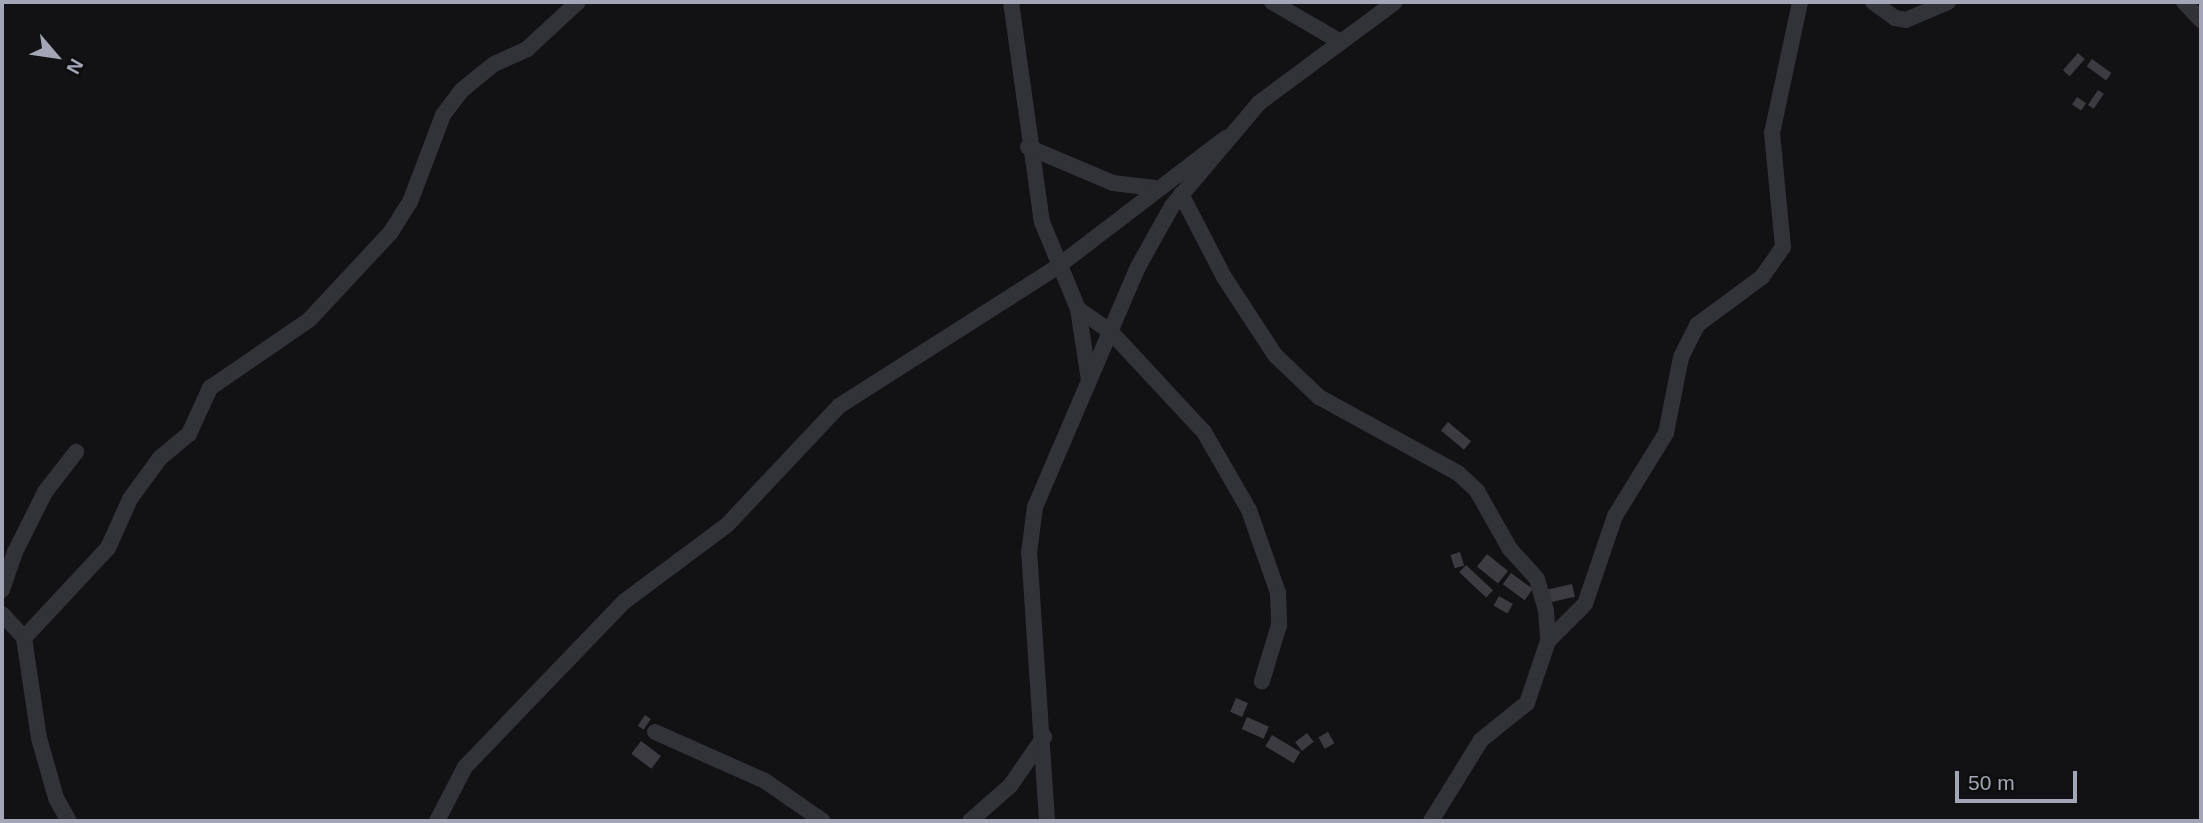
<!DOCTYPE html>
<style>
body{margin:0}
#map{position:relative;width:2203px;height:823px;overflow:hidden;background:#121214;font-family:Arial,sans-serif}
div>[style]{position:absolute}
.building>*{inset:0;background:#3c3b42;transform-origin:0 0}
.street>*{height:16px;margin:-8px;padding:0 8px;transform-origin:8px;border-radius:8px;background:#323339}
span{translate:-50% -50%;white-space:nowrap;text-align:center;line-height:1.15;-webkit-text-stroke:5px #0d0d0e;paint-order:stroke}
.frame{position:absolute;inset:0;border:4px solid #a2a6b6;pointer-events:none}
.north{position:absolute;left:21px;top:21px;width:70px;height:70px;-webkit-text-stroke:5px #0d0d0e;paint-order:stroke;rotate:119deg;font-size:19px;font-weight:700;line-height:28px;text-align:center;color:#a2a6b6}
.north::after{content:'';display:block;margin:auto;width:24px;height:32px;background:#a2a6b6;clip-path:polygon(50% 0,100% 100%,50% 72%,0 100%)}
.scale{position:absolute;left:1955px;top:771px;width:122px;height:32px;box-sizing:border-box;border:4px solid #a2a6b6;border-top:0;padding-left:9px;font-size:21px;line-height:24px;white-space:nowrap;color:#a2a6b6;-webkit-text-stroke:5px #0d0d0e;paint-order:stroke}
</style>
<div id="map">
<div class="building">
<i style="left:2078px;top:53px;width:9px;height:23px;rotate:41deg"></i>
<i style="left:2092px;top:59px;width:24px;height:9px;rotate:36deg"></i>
<i style="left:2098px;top:90px;width:7px;height:18px;rotate:34deg"></i>
<i style="left:2077px;top:97px;width:11px;height:9px;rotate:34deg"></i>
<i style="left:1448px;top:422px;width:30px;height:11px;rotate:40deg"></i>
<i style="left:1460px;top:552px;width:14px;height:10px;rotate:73deg"></i>
<i style="left:1487px;top:554px;width:27px;height:16px;rotate:39deg"></i>
<i style="left:1466px;top:565px;width:37px;height:10px;rotate:43deg"></i>
<i style="left:1511px;top:573px;width:27px;height:14px;rotate:36deg"></i>
<i style="left:1572px;top:584px;width:13px;height:25px;rotate:77deg"></i>
<i style="left:1499px;top:596px;width:16px;height:11px;rotate:30deg"></i>
<i style="left:1236px;top:698px;width:13px;height:15px;rotate:23deg"></i>
<i style="left:645px;top:715px;width:7px;height:13px;rotate:34deg"></i>
<i style="left:1247px;top:717px;width:24px;height:13px;rotate:24deg"></i>
<i style="left:1328px;top:732px;width:13px;height:11px;rotate:61deg"></i>
<i style="left:1307px;top:733px;width:11px;height:15px;rotate:52deg"></i>
<i style="left:1272px;top:735px;width:33px;height:13px;rotate:31deg"></i>
<i style="left:641px;top:741px;width:25px;height:16px;rotate:37deg"></i>
</div>
<div class="street">
<i style="left:1011px;top:2px;width:222px;rotate:82deg"></i>
<i style="left:1042px;top:222px;width:94px;rotate:67.5deg"></i>
<i style="left:1078px;top:309px;width:72px;rotate:81.2deg"></i>
<i style="left:1272px;top:2px;width:78px;rotate:30.2deg"></i>
<i style="left:1873px;top:2px;width:27px;rotate:36deg"></i>
<i style="left:1895px;top:18px;width:11px;rotate:10deg"></i>
<i style="left:1906px;top:20px;width:46px;rotate:-23.2deg"></i>
<i style="left:2184px;top:2px;width:25px;rotate:47deg"></i>
<i style="left:1028px;top:147px;width:92px;rotate:23deg"></i>
<i style="left:1113px;top:183px;width:42px;rotate:6.8deg"></i>
<i style="left:1181px;top:194px;width:93px;rotate:62.6deg"></i>
<i style="left:1224px;top:277px;width:93px;rotate:56.8deg"></i>
<i style="left:1275px;top:355px;width:61px;rotate:43.7deg"></i>
<i style="left:1319px;top:397px;width:158px;rotate:28.7deg"></i>
<i style="left:1458px;top:473px;width:26px;rotate:43deg"></i>
<i style="left:1477px;top:491px;width:67px;rotate:60.4deg"></i>
<i style="left:1510px;top:549px;width:40px;rotate:48deg"></i>
<i style="left:1537px;top:579px;width:32px;rotate:74deg"></i>
<i style="left:1546px;top:610px;width:31px;rotate:86deg"></i>
<i style="left:1078px;top:309px;width:40px;rotate:34.9deg"></i>
<i style="left:1111px;top:332px;width:137px;rotate:47.1deg"></i>
<i style="left:1204px;top:432px;width:90px;rotate:60deg"></i>
<i style="left:1249px;top:510px;width:88px;rotate:70.7deg"></i>
<i style="left:1278px;top:593px;width:32px;rotate:88deg"></i>
<i style="left:1279px;top:625px;width:59px;rotate:106.9deg"></i>
<i style="left:2px;top:590px;width:40px;rotate:-71.1deg"></i>
<i style="left:15px;top:552px;width:67px;rotate:-63.4deg"></i>
<i style="left:45px;top:492px;width:51px;rotate:-52.2deg"></i>
<i style="left:2px;top:614px;width:33px;rotate:47deg"></i>
<i style="left:24px;top:638px;width:101px;rotate:81.5deg"></i>
<i style="left:39px;top:738px;width:62px;rotate:74.2deg"></i>
<i style="left:56px;top:798px;width:26px;rotate:61deg"></i>
<i style="left:24px;top:638px;width:123px;rotate:-47deg"></i>
<i style="left:108px;top:548px;width:54px;rotate:-65.8deg"></i>
<i style="left:130px;top:499px;width:51px;rotate:-53.8deg"></i>
<i style="left:160px;top:458px;width:38px;rotate:-40deg"></i>
<i style="left:189px;top:434px;width:51px;rotate:-65.5deg"></i>
<i style="left:210px;top:388px;width:120px;rotate:-34.5deg"></i>
<i style="left:309px;top:320px;width:120px;rotate:-47deg"></i>
<i style="left:391px;top:232px;width:36px;rotate:-58deg"></i>
<i style="left:410px;top:202px;width:93px;rotate:-69.2deg"></i>
<i style="left:443px;top:115px;width:31px;rotate:-53deg"></i>
<i style="left:462px;top:90px;width:41px;rotate:-39.1deg"></i>
<i style="left:494px;top:64px;width:36px;rotate:-24deg"></i>
<i style="left:527px;top:49px;width:69px;rotate:-42.7deg"></i>
<i style="left:655px;top:732px;width:120px;rotate:24deg"></i>
<i style="left:765px;top:781px;width:70px;rotate:34.6deg"></i>
<i style="left:437px;top:821px;width:61px;rotate:-62.6deg"></i>
<i style="left:465px;top:767px;width:231px;rotate:-46.1deg"></i>
<i style="left:625px;top:601px;width:127px;rotate:-36.7deg"></i>
<i style="left:727px;top:525px;width:163px;rotate:-46.7deg"></i>
<i style="left:839px;top:406px;width:259px;rotate:-32.5deg"></i>
<i style="left:1057px;top:267px;width:213px;rotate:-37.4deg"></i>
<i style="left:970px;top:821px;width:53px;rotate:-41.2deg"></i>
<i style="left:1010px;top:786px;width:60px;rotate:-55.2deg"></i>
<i style="left:1047px;top:821px;width:269px;rotate:-93.8deg"></i>
<i style="left:1029px;top:553px;width:46px;rotate:-82.6deg"></i>
<i style="left:1035px;top:507px;width:261px;rotate:-66.8deg"></i>
<i style="left:1138px;top:267px;width:70px;rotate:-60.9deg"></i>
<i style="left:1172px;top:206px;width:135px;rotate:-49.8deg"></i>
<i style="left:1259px;top:103px;width:169px;rotate:-36.6deg"></i>
<i style="left:1431px;top:821px;width:95px;rotate:-58.3deg"></i>
<i style="left:1481px;top:740px;width:59px;rotate:-38.8deg"></i>
<i style="left:1527px;top:703px;width:65px;rotate:-71.3deg"></i>
<i style="left:1548px;top:641px;width:52px;rotate:-45deg"></i>
<i style="left:1585px;top:604px;width:93px;rotate:-71.2deg"></i>
<i style="left:1615px;top:516px;width:97px;rotate:-58.4deg"></i>
<i style="left:1666px;top:433px;width:77px;rotate:-78.8deg"></i>
<i style="left:1681px;top:357px;width:36px;rotate:-63deg"></i>
<i style="left:1697px;top:325px;width:81px;rotate:-36.4deg"></i>
<i style="left:1762px;top:277px;width:37px;rotate:-55deg"></i>
<i style="left:1783px;top:247px;width:115px;rotate:-95.5deg"></i>
<i style="left:1772px;top:133px;width:134px;rotate:-77.9deg"></i>
</div>
<div class="frame"></div>
<div class="north">N</div>
<div class="scale">50 m</div>
</div>
